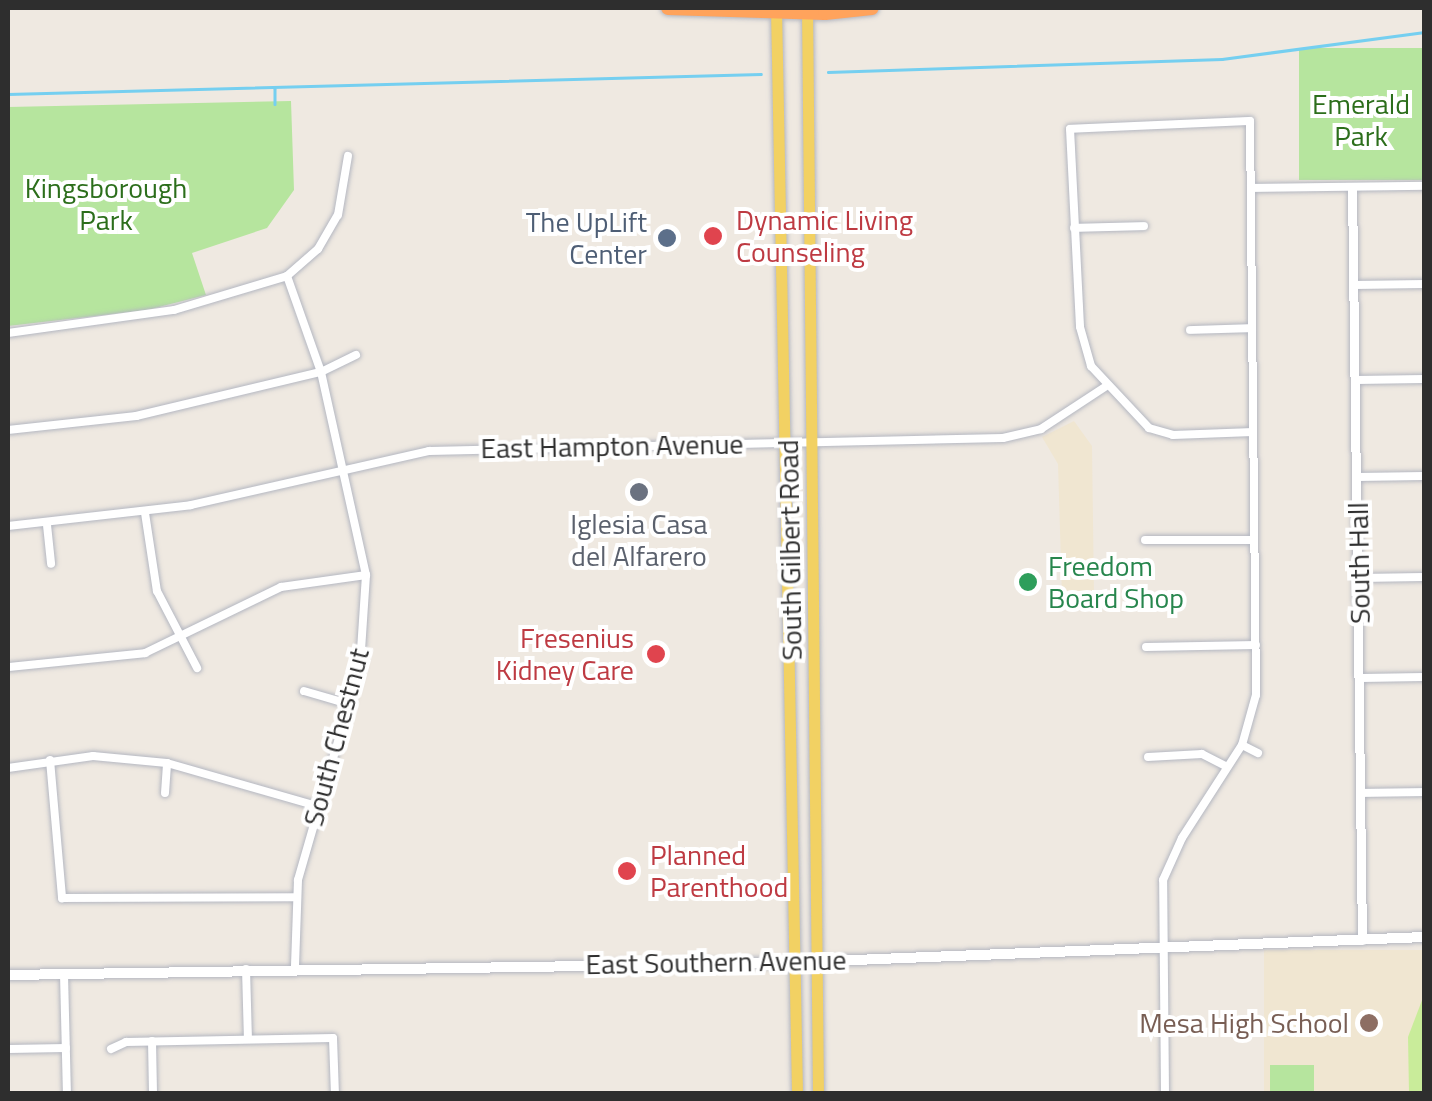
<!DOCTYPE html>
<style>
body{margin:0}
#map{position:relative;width:1432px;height:1101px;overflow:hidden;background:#efe9e1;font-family:"Titillium Web",sans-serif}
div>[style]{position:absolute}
.education>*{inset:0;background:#f0e6d1;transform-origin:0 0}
.green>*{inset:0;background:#b6e59e;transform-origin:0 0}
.pitch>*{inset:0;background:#c9ec9a}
.stream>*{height:2.5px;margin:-1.25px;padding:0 1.25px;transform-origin:1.25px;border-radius:1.25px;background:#75cff0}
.roads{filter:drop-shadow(0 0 2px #b4b7c1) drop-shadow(0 0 2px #b4b7c1)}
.minor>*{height:8px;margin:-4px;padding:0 4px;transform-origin:4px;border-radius:4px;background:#fff}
.tertiary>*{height:9px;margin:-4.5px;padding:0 4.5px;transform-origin:4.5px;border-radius:4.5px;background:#fff}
.secondary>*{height:10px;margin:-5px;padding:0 5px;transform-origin:5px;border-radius:5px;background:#fff}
.primary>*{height:11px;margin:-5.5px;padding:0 5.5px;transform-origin:5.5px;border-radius:5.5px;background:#f2d163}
.motorway>*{height:14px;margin:-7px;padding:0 7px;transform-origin:7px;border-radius:7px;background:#ffa35c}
.dots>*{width:28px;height:28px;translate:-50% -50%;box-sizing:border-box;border:5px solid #fff;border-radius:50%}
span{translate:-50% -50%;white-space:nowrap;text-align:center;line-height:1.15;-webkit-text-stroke:8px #fff;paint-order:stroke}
.park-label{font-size:28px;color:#2c6e1b}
.health-label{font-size:28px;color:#be3a42}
.left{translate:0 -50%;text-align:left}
.right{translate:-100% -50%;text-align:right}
.service-label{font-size:28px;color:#4e5e75}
.street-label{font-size:28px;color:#2e2e2e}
.worship-label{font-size:28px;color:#5b616d}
.leisure-label{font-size:28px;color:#27864d}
.education-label{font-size:28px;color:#785e54}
.frame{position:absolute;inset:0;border:10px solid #2e2e2e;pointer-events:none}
</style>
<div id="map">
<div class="education">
<i style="clip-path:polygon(1074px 421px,1092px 446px,1094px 595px,1062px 596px,1058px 464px,1042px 437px)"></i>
<i style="left:1424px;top:950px;width:143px;height:160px;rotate:90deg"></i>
</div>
<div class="green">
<i style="left:1424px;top:48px;width:132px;height:125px;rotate:90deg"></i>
<i style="clip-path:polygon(291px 101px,294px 190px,267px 228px,192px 253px,206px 295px,147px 310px,8px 326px,8px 107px)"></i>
<i style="left:1270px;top:1065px;width:44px;height:28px"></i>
</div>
<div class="pitch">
<i style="clip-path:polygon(1424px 995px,1424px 1093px,1409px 1093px,1408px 1037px)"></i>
</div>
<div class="stream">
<i style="left:828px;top:72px;width:394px;rotate:-1.9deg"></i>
<i style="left:1222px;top:59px;width:204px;rotate:-7.6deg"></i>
<i style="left:275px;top:89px;width:15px;rotate:90deg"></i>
<i style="left:8px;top:94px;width:753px;rotate:-1.52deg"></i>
</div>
<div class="roads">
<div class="minor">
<i style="left:1251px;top:188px;width:173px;rotate:-0.7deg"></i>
<i style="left:1074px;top:228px;width:70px;rotate:-1.6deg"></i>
<i style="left:287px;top:276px;width:102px;rotate:70.5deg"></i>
<i style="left:321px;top:372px;width:208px;rotate:77.5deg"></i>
<i style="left:366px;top:575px;width:90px;rotate:93.8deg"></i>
<i style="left:360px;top:665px;width:224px;rotate:106.1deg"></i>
<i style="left:298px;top:880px;width:88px;rotate:92deg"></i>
<i style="left:1354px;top:285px;width:70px;rotate:-0.8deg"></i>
<i style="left:1190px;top:330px;width:62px;rotate:-1.8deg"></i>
<i style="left:8px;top:333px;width:168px;rotate:-7.9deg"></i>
<i style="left:174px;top:310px;width:118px;rotate:-16.7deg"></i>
<i style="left:287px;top:276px;width:41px;rotate:-41.1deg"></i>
<i style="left:318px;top:249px;width:39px;rotate:-60deg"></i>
<i style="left:338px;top:215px;width:60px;rotate:-80.4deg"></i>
<i style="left:1356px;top:380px;width:68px;rotate:-0.8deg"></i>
<i style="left:8px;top:430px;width:129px;rotate:-6.2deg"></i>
<i style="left:136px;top:416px;width:190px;rotate:-13.4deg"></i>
<i style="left:321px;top:372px;width:39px;rotate:-26deg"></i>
<i style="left:1357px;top:477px;width:67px;rotate:-0.9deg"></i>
<i style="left:145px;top:513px;width:79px;rotate:81.3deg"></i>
<i style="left:157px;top:591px;width:87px;rotate:62.5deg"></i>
<i style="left:47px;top:525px;width:39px;rotate:84deg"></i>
<i style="left:8px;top:526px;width:184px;rotate:-6.5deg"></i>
<i style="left:191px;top:505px;width:244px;rotate:-12.8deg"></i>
<i style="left:429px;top:451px;width:574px;rotate:-1.3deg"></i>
<i style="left:1003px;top:438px;width:39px;rotate:-13deg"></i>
<i style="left:1041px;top:429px;width:77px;rotate:-33.3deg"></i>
<i style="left:1145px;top:540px;width:109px"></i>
<i style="left:1359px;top:578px;width:65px;rotate:-0.9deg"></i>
<i style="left:1146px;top:647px;width:110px;rotate:-1deg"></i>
<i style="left:8px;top:667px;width:138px;rotate:-5.8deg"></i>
<i style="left:145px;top:653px;width:151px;rotate:-25.9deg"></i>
<i style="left:281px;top:587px;width:86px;rotate:-8deg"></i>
<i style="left:1361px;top:678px;width:63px;rotate:-0.9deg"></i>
<i style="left:304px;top:691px;width:47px;rotate:16.1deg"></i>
<i style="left:1242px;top:745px;width:18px;rotate:27deg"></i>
<i style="left:1148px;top:757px;width:54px;rotate:-3.2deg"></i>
<i style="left:1202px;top:754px;width:28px;rotate:27deg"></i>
<i style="left:50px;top:760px;width:139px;rotate:85deg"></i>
<i style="left:62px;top:898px;width:235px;rotate:-0.2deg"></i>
<i style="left:8px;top:768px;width:86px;rotate:-8deg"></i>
<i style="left:93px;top:756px;width:74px;rotate:5.4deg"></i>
<i style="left:167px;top:763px;width:156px;rotate:16deg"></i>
<i style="left:165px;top:793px;width:30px;rotate:-86deg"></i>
<i style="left:1361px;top:793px;width:63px;rotate:-0.9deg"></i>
<i style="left:246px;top:969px;width:70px;rotate:88.4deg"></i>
<i style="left:64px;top:974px;width:120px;rotate:88.6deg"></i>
<i style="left:152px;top:1041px;width:53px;rotate:88.9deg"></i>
<i style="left:8px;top:1049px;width:58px;rotate:-1deg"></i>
<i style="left:111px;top:1049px;width:17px;rotate:-25deg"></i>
<i style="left:126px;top:1042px;width:207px;rotate:-1.1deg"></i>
<i style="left:333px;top:1038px;width:56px;rotate:88deg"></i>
<i style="left:1165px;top:1094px;width:214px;rotate:-90.5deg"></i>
<i style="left:1163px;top:880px;width:46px;rotate:-65.7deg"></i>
<i style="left:1182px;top:838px;width:111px;rotate:-57.2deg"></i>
<i style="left:1242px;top:745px;width:52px;rotate:-74.4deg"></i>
<i style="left:1256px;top:695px;width:574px;rotate:-90.6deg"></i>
<i style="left:1250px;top:121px;width:180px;rotate:177.5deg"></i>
<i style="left:1070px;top:129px;width:198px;rotate:87.1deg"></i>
<i style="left:1080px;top:327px;width:41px;rotate:74.2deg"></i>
<i style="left:1091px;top:366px;width:85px;rotate:46.9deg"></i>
<i style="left:1149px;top:428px;width:25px;rotate:16deg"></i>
<i style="left:1173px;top:435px;width:80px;rotate:-2.1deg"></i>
</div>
<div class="tertiary">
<i style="left:1352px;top:187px;width:753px;rotate:89.24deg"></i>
</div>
<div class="secondary">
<i style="left:8px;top:975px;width:772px;rotate:-0.89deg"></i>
<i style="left:780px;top:963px;width:645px;rotate:-2.31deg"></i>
</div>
<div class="primary">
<i style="left:776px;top:8px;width:1086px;rotate:88.89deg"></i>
<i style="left:807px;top:8px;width:1086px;rotate:89.42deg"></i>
</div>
<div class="motorway">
<i style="left:668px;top:8px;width:157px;rotate:1.8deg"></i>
<i style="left:825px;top:13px;width:47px;rotate:-6.1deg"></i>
</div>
</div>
<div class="dots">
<i style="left:713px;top:236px;background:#e0444e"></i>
<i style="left:667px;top:238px;background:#5c6f8a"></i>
<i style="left:639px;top:492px;background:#6b7280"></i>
<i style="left:1028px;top:582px;background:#2e9e5b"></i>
<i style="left:656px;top:654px;background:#e0444e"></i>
<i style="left:627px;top:871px;background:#e0444e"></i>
<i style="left:1369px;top:1023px;background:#8d6e63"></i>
</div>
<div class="park-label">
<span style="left:1361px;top:120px">Emerald<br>Park</span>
<span style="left:106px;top:204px">Kingsborough<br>Park</span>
</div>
<div class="health-label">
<span class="left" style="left:736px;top:236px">Dynamic Living<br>Counseling</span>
<span class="right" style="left:634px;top:654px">Fresenius<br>Kidney Care</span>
<span class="left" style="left:650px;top:871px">Planned<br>Parenthood</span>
</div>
<div class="service-label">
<span class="right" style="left:647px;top:238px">The UpLift<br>Center</span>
</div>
<div class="street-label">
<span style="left:612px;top:446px;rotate:-1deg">East Hampton Avenue</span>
<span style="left:790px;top:550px;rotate:-91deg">South Gilbert Road</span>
<span style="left:1359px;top:563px;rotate:-91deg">South Hall</span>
<span style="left:336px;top:737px;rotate:-75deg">South Chestnut</span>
<span style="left:716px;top:962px;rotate:-1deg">East Southern Avenue</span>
</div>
<div class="worship-label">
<span style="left:639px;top:540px">Iglesia Casa<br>del Alfarero</span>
</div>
<div class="leisure-label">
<span class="left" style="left:1048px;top:582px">Freedom<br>Board Shop</span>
</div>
<div class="education-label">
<span class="right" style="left:1349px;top:1023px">Mesa High School</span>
</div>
<div class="frame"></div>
</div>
